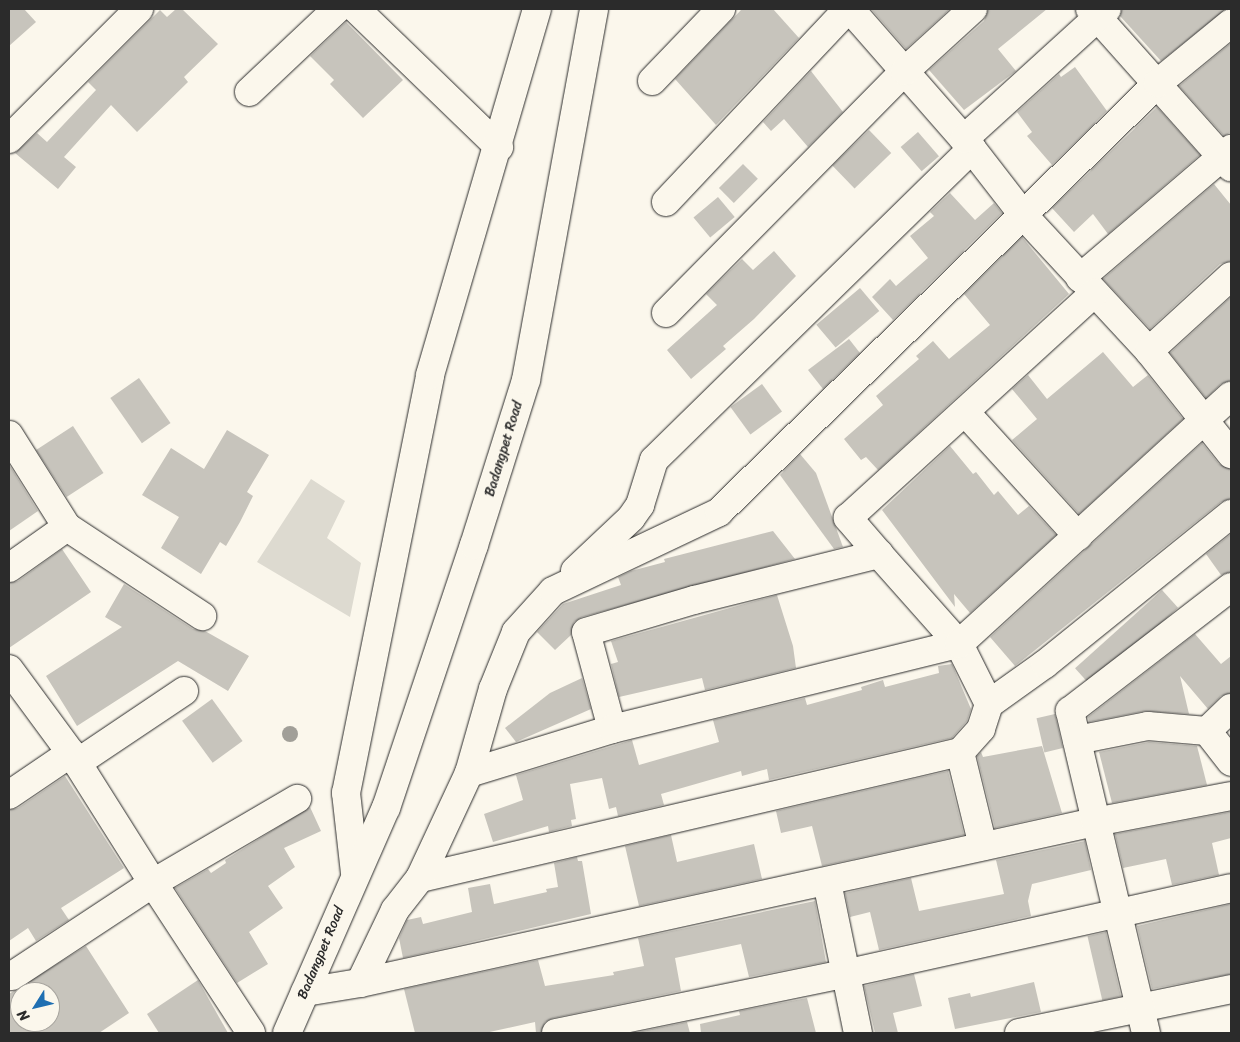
<!DOCTYPE html>
<style>
body{margin:0}
#map{position:relative;width:1240px;height:1042px;overflow:hidden;background:#fbf7ec;font-family:Sriracha,sans-serif}
div>[style]{position:absolute}
.green>*{inset:0;background:#dddad0}
.building>*{inset:0;background:#c7c4bc;transform-origin:0 0}
.roads{filter:drop-shadow(0 0 1px #2b2b2b) drop-shadow(0 0 1px #2b2b2b)}
.minor>*{height:28px;margin:-14px;padding:0 14px;transform-origin:14px;border-radius:14px;background:#fbf7ec}
.major>*{height:28px;margin:-14px;padding:0 14px;transform-origin:14px;border-radius:14px;background:#fbf7ec}
.trees>*{width:16px;height:16px;margin:-8px;border-radius:50%;background:#a19f98}
span{translate:-50% -50%;white-space:nowrap;text-align:center;line-height:1.15;-webkit-text-stroke:4px #fbf7ec;paint-order:stroke}
.street-label{font-size:14px;color:#2b2b2b}
.frame{position:absolute;inset:0;border:10px solid #2b2b2b;pointer-events:none}
.north{position:absolute;left:10px;top:982px;width:50px;height:50px;box-sizing:border-box;background:#fbf7ec;border:1px solid #a8a59f;border-radius:50%;rotate:234deg;font-size:14px;font-weight:700;line-height:20px;text-align:center;color:#2b2b2b}
.north::after{content:'';display:block;margin:auto;width:18px;height:22px;background:#1f6fb2;clip-path:polygon(50% 0,100% 100%,50% 72%,0 100%)}
</style>
<div id="map">
<div class="green">
<i style="clip-path:polygon(311px 479px,345px 501px,327px 538px,361px 563px,350px 617px,257px 562px)"></i>
</div>
<div class="building">
<i style="clip-path:polygon(9px 9px,24px 9px,36px 22px,9px 46px)"></i>
<i style="clip-path:polygon(176px 9px,182px 9px,218px 44px,184px 77px,188px 82px,137px 132px,111px 105px,64px 157px,76px 167px,58px 189px,15px 153px,37px 133px,47px 142px,96px 90px,88px 82px,160px 10px,167px 17px)"></i>
<i style="clip-path:polygon(742px 9px,773px 9px,799px 38px,716px 125px,675px 79px)"></i>
<i style="clip-path:polygon(871px 9px,950px 9px,906px 49px)"></i>
<i style="clip-path:polygon(988px 9px,1047px 9px,998px 49px,1016px 71px,964px 110px,929px 70px,984px 21px)"></i>
<i style="clip-path:polygon(1122px 9px,1226px 9px,1161px 61px,1120px 16px)"></i>
<i style="clip-path:polygon(346px 22px,403px 80px,363px 118px,330px 84px,334px 80px,310px 56px)"></i>
<i style="clip-path:polygon(1231px 43px,1231px 132px,1224px 136px,1179px 86px)"></i>
<i style="clip-path:polygon(1075px 67px,1107px 111px,1052px 165px,1027px 136px,1032px 132px,1017px 112px,1059px 74px,1061px 77px)"></i>
<i style="clip-path:polygon(811px 71px,843px 112px,808px 147px,784px 119px,771px 131px,763px 122px)"></i>
<i style="clip-path:polygon(1157px 107px,1200px 155px,1108px 234px,1093px 214px,1074px 232px,1052px 208px)"></i>
<i style="left:869px;top:130px;width:32px;height:51px;rotate:46deg"></i>
<i style="left:918px;top:132px;width:32px;height:23px;rotate:49deg"></i>
<i style="left:743px;top:164px;width:21px;height:34px;rotate:45deg"></i>
<i style="clip-path:polygon(1214px 184px,1231px 205px,1231px 261px,1220px 264px,1150px 329px,1103px 279px)"></i>
<i style="clip-path:polygon(950px 193px,975px 220px,994px 203px,1002px 213px,893px 320px,872px 297px,890px 279px,896px 286px,928px 258px,910px 236px,934px 216px,930px 212px)"></i>
<i style="left:718px;top:197px;width:26px;height:32px;rotate:50deg"></i>
<i style="clip-path:polygon(1022px 237px,1069px 294px,878px 470px,866px 457px,861px 460px,844px 439px,883px 405px,876px 396px,919px 359px,916px 356px,933px 341px,949px 359px,990px 325px,964px 294px)"></i>
<i style="clip-path:polygon(774px 251px,796px 276px,754px 319px,723px 346px,726px 349px,691px 379px,667px 350px,717px 305px,706px 294px,742px 259px,753px 270px)"></i>
<i style="left:860px;top:288px;width:30px;height:57px;rotate:50deg"></i>
<i style="clip-path:polygon(1231px 297px,1231px 381px,1221px 384px,1206px 398px,1170px 353px)"></i>
<i style="clip-path:polygon(849px 339px,860px 353px,823px 389px,808px 370px)"></i>
<i style="clip-path:polygon(1103px 352px,1133px 387px,1148px 375px,1183px 419px,1079px 514px,1012px 440px,1037px 419px,1012px 389px,1028px 375px,1047px 399px)"></i>
<i style="left:139px;top:378px;width:55px;height:35px;rotate:55deg"></i>
<i style="left:762px;top:384px;width:34px;height:39px;rotate:54deg"></i>
<i style="left:73px;top:426px;width:56px;height:44px;rotate:57deg"></i>
<i style="clip-path:polygon(227px 430px,269px 455px,247px 492px,253px 496px,240px 522px,226px 546px,220px 542px,201px 574px,161px 548px,179px 517px,142px 495px,171px 448px,204px 469px)"></i>
<i style="clip-path:polygon(1202px 443px,1219px 464px,1231px 469px,1231px 499px,1221px 502px,1015px 666px,990px 637px)"></i>
<i style="clip-path:polygon(950px 446px,973px 474px,976px 472px,994px 495px,998px 491px,1018px 515px,1029px 506px,1056px 535px,970px 613px,954px 594px,955px 607px,882px 510px)"></i>
<i style="clip-path:polygon(800px 454px,816px 473px,843px 547px,834px 549px,780px 475px)"></i>
<i style="clip-path:polygon(10px 466px,38px 511px,9px 531px,9px 467px)"></i>
<i style="clip-path:polygon(773px 531px,795px 559px,582px 617px,574px 622px,571px 635px,555px 650px,537px 632px,563px 604px,621px 585px,618px 577px,631px 571px,665px 562px,664px 559px)"></i>
<i style="clip-path:polygon(1231px 534px,1231px 572px,1221px 575px,1206px 554px)"></i>
<i style="clip-path:polygon(62px 549px,91px 592px,9px 648px,9px 583px,18px 581px)"></i>
<i style="clip-path:polygon(124px 584px,193px 629px,205px 631px,249px 656px,228px 691px,178px 661px,77px 726px,46px 676px,122px 627px,105px 617px)"></i>
<i style="left:1162px;top:590px;width:24px;height:117px;rotate:48deg"></i>
<i style="clip-path:polygon(777px 595px,793px 646px,796px 668px,705px 690px,702px 678px,619px 697px,611px 664px,618px 662px,611px 641px)"></i>
<i style="clip-path:polygon(1195px 634px,1221px 664px,1231px 656px,1231px 693px,1221px 696px,1208px 709px,1180px 676px,1189px 714px,1145px 711px,1089px 722px,1088px 717px)"></i>
<i style="clip-path:polygon(952px 664px,971px 709px,967px 721px,952px 738px,769px 780px,767px 769px,742px 776px,741px 771px,661px 794px,664px 805px,618px 816px,616px 807px,609px 809px,602px 778px,570px 784px,576px 819px,571px 820px,572px 826px,549px 832px,548px 826px,493px 842px,484px 814px,523px 800px,516px 775px,632px 740px,639px 765px,719px 742px,713px 720px,805px 698px,807px 705px,862px 690px,861px 687px,883px 680px,885px 687px,939px 673px,938px 666px)"></i>
<i style="clip-path:polygon(582px 678px,591px 709px,516px 742px,505px 728px,550px 693px)"></i>
<i style="left:212px;top:699px;width:52px;height:37px;rotate:54deg"></i>
<i style="left:1055px;top:714px;width:35px;height:19px;rotate:77deg"></i>
<i style="clip-path:polygon(1149px 742px,1197px 746px,1207px 785px,1112px 803px,1099px 752px)"></i>
<i style="clip-path:polygon(1042px 746px,1062px 813px,995px 828px,977px 756px,981px 752px,983px 757px)"></i>
<i style="clip-path:polygon(948px 771px,964px 835px,822px 866px,812px 826px,781px 833px,776px 811px)"></i>
<i style="clip-path:polygon(65px 776px,124px 868px,61px 908px,69px 920px,36px 941px,28px 928px,9px 941px,9px 810px,18px 808px)"></i>
<i style="clip-path:polygon(310px 807px,321px 831px,284px 848px,295px 867px,268px 886px,283px 908px,249px 932px,268px 964px,237px 983px,175px 888px,208px 869px,211px 873px,226px 863px,225px 860px)"></i>
<i style="clip-path:polygon(1230px 812px,1231px 838px,1212px 843px,1219px 875px,1172px 885px,1166px 859px,1123px 868px,1115px 834px)"></i>
<i style="clip-path:polygon(671px 835px,677px 862px,754px 844px,762px 879px,639px 906px,625px 846px)"></i>
<i style="clip-path:polygon(1085px 841px,1091px 870px,1032px 884px,1028px 901px,1031px 916px,879px 950px,870px 912px,850px 917px,845px 893px,911px 878px,919px 911px,1004px 894px,996px 860px)"></i>
<i style="clip-path:polygon(577px 857px,578px 861px,582px 861px,591px 914px,403px 958px,399px 938px,407px 920px,421px 917px,423px 924px,472px 912px,468px 888px,490px 884px,494px 904px,547px 892px,546px 889px,558px 887px,554px 863px)"></i>
<i style="clip-path:polygon(815px 901px,826px 962px,749px 977px,741px 944px,675px 958px,681px 991px,553px 1018px,545px 1022px,541px 1033px,536px 1033px,535px 1022px,485px 1033px,415px 1033px,404px 989px,538px 960px,545px 986px,614px 975px,613px 972px,644px 966px,638px 938px)"></i>
<i style="clip-path:polygon(1231px 904px,1231px 974px,1152px 989px,1137px 926px)"></i>
<i style="left:1106px;top:932px;width:66px;height:19px;rotate:77deg"></i>
<i style="clip-path:polygon(evenodd,86px 946px,129px 1013px,99px 1033px,9px 1033px,9px 994px,86px 946px,20px 992px,50px 992px,50px 1022px,20px 1022px,20px 992px)"></i>
<i style="clip-path:polygon(914px 974px,922px 1006px,893px 1013px,898px 1033px,875px 1033px,864px 986px)"></i>
<i style="clip-path:polygon(198px 980px,228px 1033px,159px 1033px,147px 1014px)"></i>
<i style="clip-path:polygon(1034px 982px,1041px 1012px,955px 1029px,948px 998px,970px 993px,971px 997px)"></i>
<i style="clip-path:polygon(807px 998px,816px 1033px,701px 1033px,700px 1024px,740px 1015px,739px 1011px)"></i>
<i style="clip-path:polygon(687px 1022px,690px 1033px,633px 1033px)"></i>
</div>
<div class="roads">
<div class="minor">
<i style="left:356px;top:9px;width:199px;rotate:44deg"></i>
<i style="left:850px;top:9px;width:173px;rotate:48.8deg"></i>
<i style="left:1090px;top:9px;width:212px;rotate:48.3deg"></i>
<i style="left:652px;top:81px;width:100px;rotate:-46.2deg"></i>
<i style="left:249px;top:92px;width:121px;rotate:-43.3deg"></i>
<i style="left:9px;top:139px;width:184px;rotate:-45deg"></i>
<i style="left:972px;top:149px;width:85px;rotate:52.2deg"></i>
<i style="left:1024px;top:216px;width:184px;rotate:47.2deg"></i>
<i style="left:1149px;top:351px;width:132px;rotate:51.5deg"></i>
<i style="left:666px;top:202px;width:265px;rotate:-46.7deg"></i>
<i style="left:1080px;top:278px;width:199px;rotate:-40.5deg"></i>
<i style="left:666px;top:313px;width:340px;rotate:-45.4deg"></i>
<i style="left:905px;top:71px;width:92px;rotate:-42.4deg"></i>
<i style="left:1149px;top:351px;width:111px;rotate:-42.4deg"></i>
<i style="left:965px;top:412px;width:168px;rotate:47.7deg"></i>
<i style="left:9px;top:435px;width:109px;rotate:57.8deg"></i>
<i style="left:879px;top:554px;width:120px;rotate:48.4deg"></i>
<i style="left:959px;top:644px;width:67px;rotate:63.4deg"></i>
<i style="left:989px;top:704px;width:26px;rotate:108deg"></i>
<i style="left:981px;top:729px;width:31px;rotate:132deg"></i>
<i style="left:9px;top:568px;width:71px;rotate:-35.3deg"></i>
<i style="left:67px;top:527px;width:162px;rotate:33.4deg"></i>
<i style="left:575px;top:571px;width:77px;rotate:-43.4deg"></i>
<i style="left:631px;top:518px;width:16px;rotate:-55deg"></i>
<i style="left:640px;top:505px;width:47px;rotate:-72.7deg"></i>
<i style="left:654px;top:460px;width:445px;rotate:-44.4deg"></i>
<i style="left:972px;top:149px;width:13px;rotate:-129deg"></i>
<i style="left:964px;top:139px;width:193px;rotate:-42.3deg"></i>
<i style="left:9px;top:669px;width:104px;rotate:53.6deg"></i>
<i style="left:989px;top:704px;width:69px;rotate:-35.5deg"></i>
<i style="left:1045px;top:664px;width:239px;rotate:-38.9deg"></i>
<i style="left:612px;top:729px;width:100px;rotate:-105deg"></i>
<i style="left:586px;top:632px;width:113px;rotate:-16.5deg"></i>
<i style="left:694px;top:600px;width:191px;rotate:-14deg"></i>
<i style="left:879px;top:554px;width:48px;rotate:-130.7deg"></i>
<i style="left:848px;top:518px;width:333px;rotate:-42.4deg"></i>
<i style="left:1207px;top:731px;width:33px;rotate:-44deg"></i>
<i style="left:1077px;top:740px;width:72px;rotate:-11.2deg"></i>
<i style="left:1148px;top:726px;width:59px;rotate:4.8deg"></i>
<i style="left:1207px;top:731px;width:39px;rotate:52deg"></i>
<i style="left:77px;top:763px;width:129px;rotate:-33.9deg"></i>
<i style="left:469px;top:773px;width:150px;rotate:-17.1deg"></i>
<i style="left:612px;top:729px;width:357px;rotate:-13.8deg"></i>
<i style="left:959px;top:644px;width:368px;rotate:-42.4deg"></i>
<i style="left:9px;top:795px;width:75px;rotate:-34.1deg"></i>
<i style="left:71px;top:753px;width:154px;rotate:57.8deg"></i>
<i style="left:153px;top:883px;width:167px;rotate:-30.3deg"></i>
<i style="left:420px;top:878px;width:555px;rotate:-13.13deg"></i>
<i style="left:960px;top:752px;width:97px;rotate:76.3deg"></i>
<i style="left:827px;top:882px;width:154px;rotate:78.4deg"></i>
<i style="left:12px;top:976px;width:169px;rotate:-33.4deg"></i>
<i style="left:153px;top:883px;width:179px;rotate:56.8deg"></i>
<i style="left:360px;top:983px;width:81px;rotate:-64.4deg"></i>
<i style="left:395px;top:910px;width:41px;rotate:-52deg"></i>
<i style="left:420px;top:878px;width:116px;rotate:-65deg"></i>
<i style="left:469px;top:773px;width:87px;rotate:-74.1deg"></i>
<i style="left:493px;top:689px;width:61px;rotate:-68deg"></i>
<i style="left:516px;top:632px;width:55px;rotate:-47.9deg"></i>
<i style="left:553px;top:591px;width:184px;rotate:-25.4deg"></i>
<i style="left:719px;top:512px;width:614px;rotate:-44.34deg"></i>
<i style="left:1158px;top:83px;width:94px;rotate:-39.4deg"></i>
<i style="left:305px;top:992px;width:56px;rotate:-9.3deg"></i>
<i style="left:360px;top:983px;width:752px;rotate:-12.36deg"></i>
<i style="left:1095px;top:822px;width:138px;rotate:-10.8deg"></i>
<i style="left:556px;top:1033px;width:294px;rotate:-11.6deg"></i>
<i style="left:844px;top:974px;width:396px;rotate:-12.5deg"></i>
<i style="left:1019px;top:1033px;width:217px;rotate:-11.7deg"></i>
<i style="left:1146px;top:1033px;width:331px;rotate:-103.3deg"></i>
<i style="left:1070px;top:711px;width:203px;rotate:-37.6deg"></i>
</div>
<div class="major">
<i style="left:355px;top:873px;width:81px;rotate:-96.4deg"></i>
<i style="left:346px;top:793px;width:426px;rotate:-78.6deg"></i>
<i style="left:430px;top:375px;width:381px;rotate:-73.7deg"></i>
<i style="left:287px;top:1033px;width:246px;rotate:-66.3deg"></i>
<i style="left:386px;top:808px;width:277px;rotate:-71.5deg"></i>
<i style="left:474px;top:545px;width:173px;rotate:-72.5deg"></i>
<i style="left:526px;top:380px;width:377px;rotate:-79.6deg"></i>
</div>
</div>
<div class="trees">
<i style="left:290px;top:734px"></i>
</div>
<div class="street-label">
<span style="left:504px;top:449px;rotate:-73deg">Badangpet Road</span>
<span style="left:321px;top:953px;rotate:-67deg">Badangpet Road</span>
</div>
<div class="frame"></div>
<div class="north">N</div>
</div>
